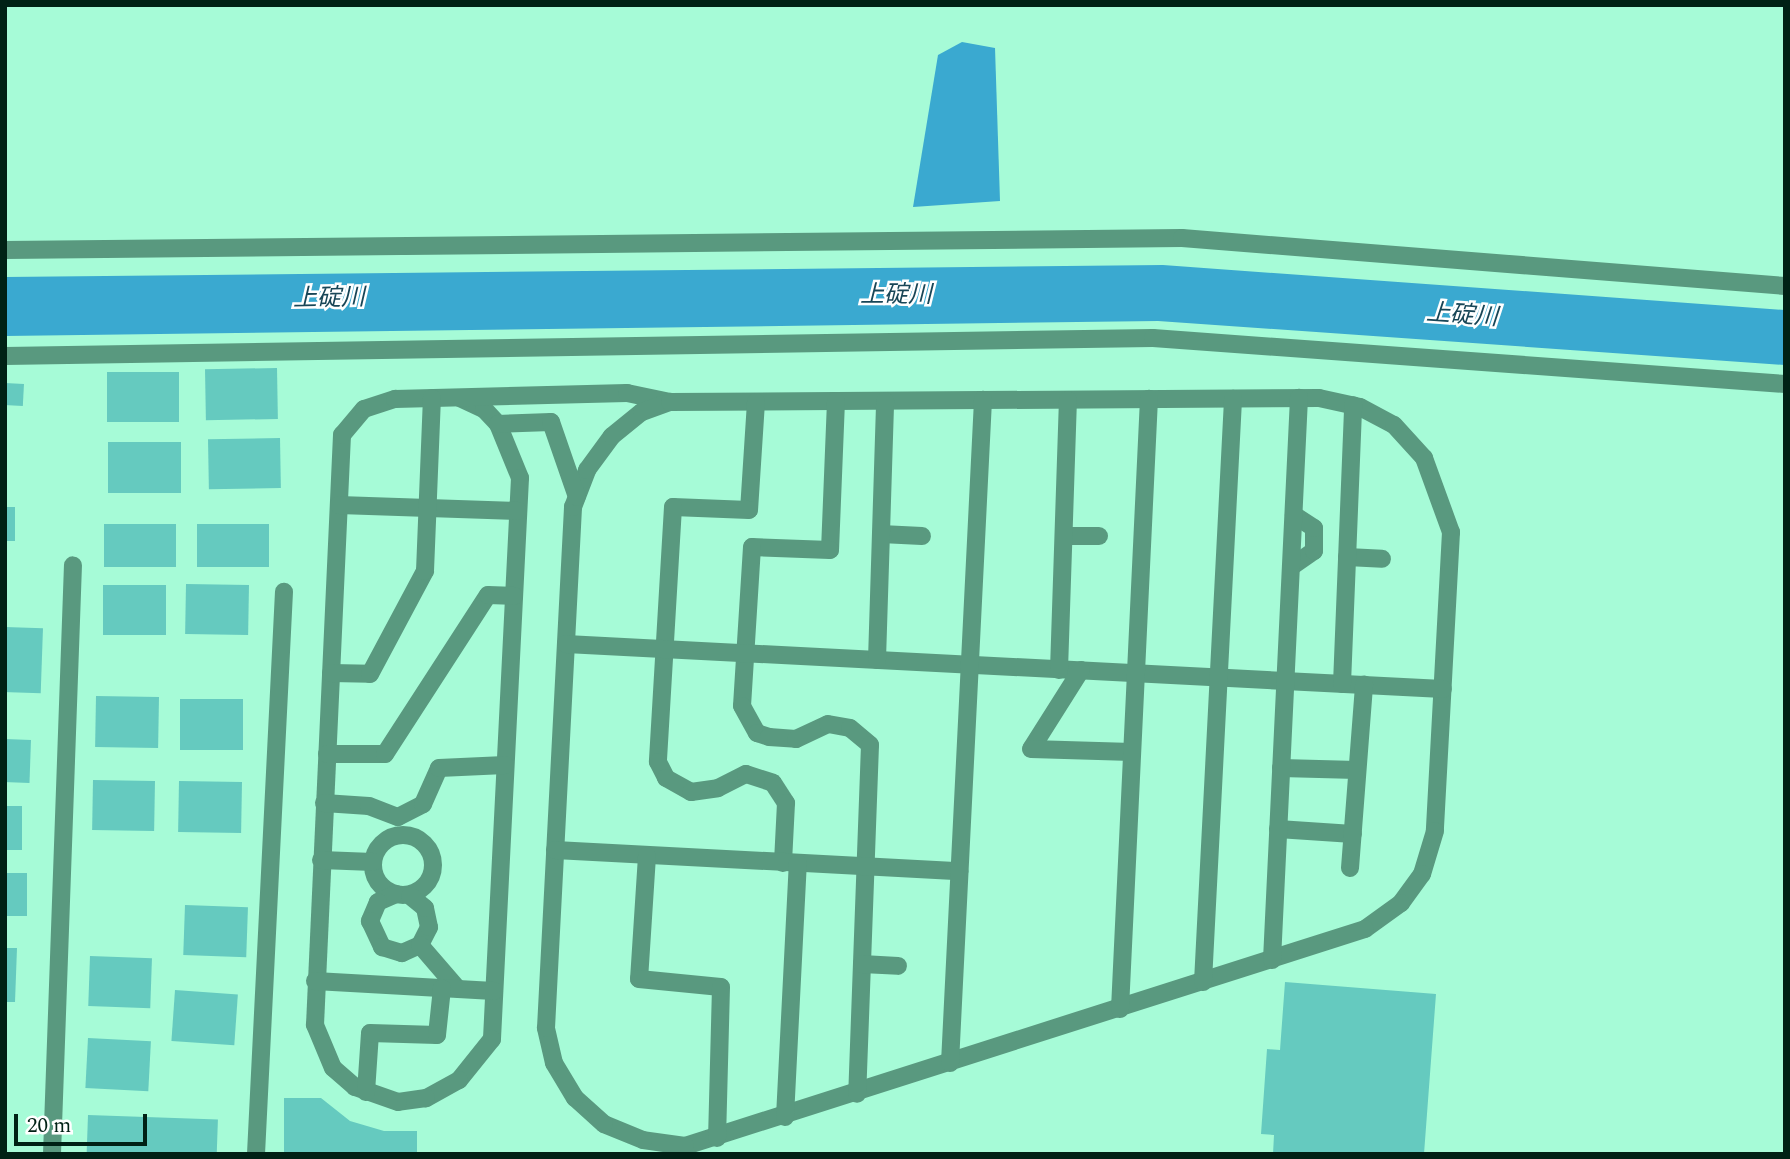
<!DOCTYPE html>
<meta charset="utf-8">
<style>
body{margin:0}
#map{position:relative;width:1790px;height:1159px;overflow:hidden;background:#a6fbd7;font-family:Spectral,"Noto Sans JP",serif}
div>[style]{position:absolute}
.water>*{inset:0;background:#3aa9d0}
.building>*{inset:0;background:#65cabf;transform-origin:0 0}
.service>*{height:18px;margin:-9px;padding:0 9px;transform-origin:9px;border-radius:9px;background:#59997f}
.service>.ring{margin:-9px;padding:0;box-sizing:content-box;background:none;border:18px solid #59997f;border-radius:50%}
.minor>*{height:18px;margin:-9px;padding:0 9px;transform-origin:9px;border-radius:9px;background:#59997f}
.service-bridge>*{height:18px;margin:-9px;padding:0 9px;transform-origin:9px;border-radius:9px;background:#59997f}
span{translate:-50% -50%;white-space:nowrap;text-align:center;line-height:1.15;-webkit-text-stroke:5px #fff;paint-order:stroke}
.water-label{font-size:24px;color:#184657;font-style:italic}
.frame{position:absolute;inset:0;border:7px solid #002115;pointer-events:none}
.scale{position:absolute;left:14px;top:1114px;width:133px;height:32px;box-sizing:border-box;border:4px solid #002115;border-top:0;padding-left:9px;font-size:21px;line-height:24px;white-space:nowrap;color:#002115;-webkit-text-stroke:5px #fff;paint-order:stroke}
</style>
<div id="map">
<div class="water">
<i style="clip-path:polygon(962px 42px,995px 48px,1000px 201px,913px 207px,938px 55px)"></i>
<i style="clip-path:polygon(1163px 265px,1785px 310px,1785px 365px,1158px 321px,5px 336px,5px 277px)"></i>
</div>
<div class="building">
<i style="left:277px;top:368px;width:51px;height:72px;rotate:89deg"></i>
<i style="left:107px;top:372px;width:72px;height:50px"></i>
<i style="left:5px;top:383px;width:19px;height:22px;rotate:3deg"></i>
<i style="left:280px;top:438px;width:50px;height:72px;rotate:89deg"></i>
<i style="left:108px;top:442px;width:73px;height:51px"></i>
<i style="left:5px;top:507px;width:10px;height:34px"></i>
<i style="left:104px;top:524px;width:72px;height:43px"></i>
<i style="left:197px;top:524px;width:72px;height:43px"></i>
<i style="left:186px;top:584px;width:63px;height:50px;rotate:1deg"></i>
<i style="left:103px;top:585px;width:63px;height:50px"></i>
<i style="left:5px;top:627px;width:38px;height:65px;rotate:2deg"></i>
<i style="left:96px;top:696px;width:63px;height:51px;rotate:1deg"></i>
<i style="left:180px;top:699px;width:63px;height:51px"></i>
<i style="left:5px;top:739px;width:26px;height:43px;rotate:2deg"></i>
<i style="left:93px;top:780px;width:62px;height:50px;rotate:1deg"></i>
<i style="left:179px;top:781px;width:63px;height:51px;rotate:1deg"></i>
<i style="left:5px;top:806px;width:17px;height:44px"></i>
<i style="left:5px;top:873px;width:22px;height:43px"></i>
<i style="left:185px;top:905px;width:63px;height:50px;rotate:2deg"></i>
<i style="clip-path:polygon(5px 948px,17px 948px,15px 1002px,5px 1002px)"></i>
<i style="left:90px;top:956px;width:62px;height:50px;rotate:2deg"></i>
<i style="clip-path:polygon(1285px 982px,1436px 994px,1424px 1154px,1273px 1154px,1274px 1135px,1261px 1134px,1267px 1049px,1280px 1050px)"></i>
<i style="left:175px;top:990px;width:63px;height:51px;rotate:4deg"></i>
<i style="left:88px;top:1038px;width:63px;height:50px;rotate:3deg"></i>
<i style="clip-path:polygon(284px 1098px,321px 1098px,350px 1121px,384px 1131px,417px 1131px,417px 1154px,284px 1154px)"></i>
<i style="left:88px;top:1115px;width:130px;height:39px;rotate:2deg"></i>
</div>
<div class="service">
<i style="left:460px;top:398px;width:26px;rotate:25deg"></i>
<i style="left:484px;top:409px;width:21px;rotate:47deg"></i>
<i style="left:498px;top:424px;width:58px;rotate:67.8deg"></i>
<i style="left:520px;top:478px;width:562px;rotate:92.86deg"></i>
<i style="left:492px;top:1039px;width:53px;rotate:128.8deg"></i>
<i style="left:459px;top:1080px;width:38px;rotate:151deg"></i>
<i style="left:426px;top:1098px;width:28px;rotate:172deg"></i>
<i style="left:398px;top:1102px;width:46px;rotate:-160.8deg"></i>
<i style="left:355px;top:1087px;width:29px;rotate:-139deg"></i>
<i style="left:333px;top:1068px;width:47px;rotate:-112.7deg"></i>
<i style="left:315px;top:1025px;width:591px;rotate:-87.38deg"></i>
<i style="left:342px;top:435px;width:34px;rotate:-50deg"></i>
<i style="left:364px;top:409px;width:33px;rotate:-18deg"></i>
<i style="left:395px;top:399px;width:232px;rotate:-1.5deg"></i>
<i style="left:627px;top:393px;width:44px;rotate:11.8deg"></i>
<i style="left:1319px;top:398px;width:42px;rotate:12.4deg"></i>
<i style="left:1360px;top:407px;width:38px;rotate:28deg"></i>
<i style="left:1394px;top:425px;width:45px;rotate:47.7deg"></i>
<i style="left:1424px;top:458px;width:79px;rotate:70deg"></i>
<i style="left:1451px;top:532px;width:299px;rotate:93.1deg"></i>
<i style="left:1435px;top:831px;width:45px;rotate:106.8deg"></i>
<i style="left:1422px;top:874px;width:36px;rotate:126deg"></i>
<i style="left:1401px;top:903px;width:44px;rotate:144.2deg"></i>
<i style="left:1365px;top:929px;width:714px;rotate:162.3deg"></i>
<i style="left:685px;top:1146px;width:42px;rotate:-171.9deg"></i>
<i style="left:643px;top:1140px;width:42px;rotate:-157.7deg"></i>
<i style="left:604px;top:1124px;width:39px;rotate:-138deg"></i>
<i style="left:575px;top:1098px;width:41px;rotate:-121deg"></i>
<i style="left:554px;top:1063px;width:36px;rotate:-103deg"></i>
<i style="left:546px;top:1028px;width:522px;rotate:-87.03deg"></i>
<i style="left:573px;top:507px;width:40px;rotate:-69deg"></i>
<i style="left:587px;top:470px;width:42px;rotate:-53.7deg"></i>
<i style="left:612px;top:436px;width:38px;rotate:-39deg"></i>
<i style="left:642px;top:412px;width:30px;rotate:-20deg"></i>
<i style="left:670px;top:402px;width:649px;rotate:-0.35deg"></i>
<i style="left:836px;top:401px;width:149px;rotate:92.3deg"></i>
<i style="left:830px;top:550px;width:78px;rotate:-177.8deg"></i>
<i style="left:752px;top:547px;width:159px;rotate:93.6deg"></i>
<i style="left:742px;top:706px;width:31px;rotate:61deg"></i>
<i style="left:757px;top:733px;width:13px;rotate:18deg"></i>
<i style="left:769px;top:737px;width:27px;rotate:4deg"></i>
<i style="left:796px;top:739px;width:35px;rotate:-25deg"></i>
<i style="left:828px;top:724px;width:22px;rotate:10deg"></i>
<i style="left:850px;top:728px;width:26px;rotate:40deg"></i>
<i style="left:870px;top:745px;width:349px;rotate:92.1deg"></i>
<i style="left:756px;top:402px;width:108px;rotate:93.7deg"></i>
<i style="left:749px;top:510px;width:76px;rotate:-177.7deg"></i>
<i style="left:673px;top:507px;width:255px;rotate:93.4deg"></i>
<i style="left:658px;top:762px;width:18px;rotate:63deg"></i>
<i style="left:666px;top:778px;width:29px;rotate:29deg"></i>
<i style="left:691px;top:792px;width:27px;rotate:-8deg"></i>
<i style="left:718px;top:788px;width:31px;rotate:-27deg"></i>
<i style="left:746px;top:774px;width:28px;rotate:18deg"></i>
<i style="left:773px;top:783px;width:24px;rotate:57deg"></i>
<i style="left:786px;top:803px;width:60px;rotate:92.9deg"></i>
<i style="left:498px;top:424px;width:53px;rotate:-2.2deg"></i>
<i style="left:551px;top:422px;width:79px;rotate:70.9deg"></i>
<i style="left:339px;top:505px;width:179px;rotate:1.9deg"></i>
<i style="left:881px;top:534px;width:41px;rotate:2.8deg"></i>
<i style="left:1064px;top:536px;width:35px"></i>
<i style="left:1347px;top:557px;width:35px;rotate:3deg"></i>
<i style="left:1291px;top:567px;width:28px;rotate:-35deg"></i>
<i style="left:1314px;top:551px;width:23px;rotate:-90deg"></i>
<i style="left:1314px;top:528px;width:24px;rotate:-147deg"></i>
<i style="left:566px;top:644px;width:878px;rotate:2.94deg"></i>
<i style="left:877px;top:660px;width:259px;rotate:-88.2deg"></i>
<i style="left:1059px;top:670px;width:270px;rotate:-88.1deg"></i>
<i style="left:1081px;top:670px;width:93px;rotate:122.3deg"></i>
<i style="left:1031px;top:749px;width:101px;rotate:1.7deg"></i>
<i style="left:331px;top:673px;width:39px;rotate:1deg"></i>
<i style="left:370px;top:674px;width:117px;rotate:-61.9deg"></i>
<i style="left:425px;top:571px;width:173px;rotate:-87.7deg"></i>
<i style="left:1342px;top:684px;width:279px;rotate:-87.7deg"></i>
<i style="left:327px;top:754px;width:58px"></i>
<i style="left:385px;top:754px;width:189px;rotate:-57.1deg"></i>
<i style="left:488px;top:595px;width:26px;rotate:2deg"></i>
<i style="left:1281px;top:768px;width:76px;rotate:1.5deg"></i>
<i style="left:324px;top:803px;width:45px;rotate:3.8deg"></i>
<i style="left:369px;top:806px;width:31px;rotate:21deg"></i>
<i style="left:398px;top:817px;width:28px;rotate:-27deg"></i>
<i style="left:423px;top:804px;width:39px;rotate:-66deg"></i>
<i style="left:439px;top:768px;width:66px;rotate:-2.6deg"></i>
<i style="left:1278px;top:829px;width:75px;rotate:3.8deg"></i>
<i class="ring" style="left:373px;top:835px;width:42px;height:42px"></i>
<i style="left:555px;top:850px;width:405px;rotate:3deg"></i>
<i style="left:647px;top:856px;width:123px;rotate:93.7deg"></i>
<i style="left:639px;top:979px;width:82px;rotate:5.6deg"></i>
<i style="left:721px;top:987px;width:151px;rotate:91.5deg"></i>
<i style="left:321px;top:860px;width:52px;rotate:2.2deg"></i>
<i style="left:1350px;top:868px;width:184px;rotate:-85.6deg"></i>
<i style="left:396px;top:894px;width:20px;rotate:156deg"></i>
<i style="left:378px;top:902px;width:21px;rotate:113deg"></i>
<i style="left:370px;top:921px;width:29px;rotate:65deg"></i>
<i style="left:382px;top:947px;width:21px;rotate:17deg"></i>
<i style="left:402px;top:953px;width:20px;rotate:-24deg"></i>
<i style="left:420px;top:945px;width:20px;rotate:-63deg"></i>
<i style="left:429px;top:927px;width:19px;rotate:-102deg"></i>
<i style="left:425px;top:908px;width:19px;rotate:-141deg"></i>
<i style="left:420px;top:945px;width:57px;rotate:49.3deg"></i>
<i style="left:1272px;top:960px;width:563px;rotate:-87.25deg"></i>
<i style="left:862px;top:964px;width:36px;rotate:3deg"></i>
<i style="left:315px;top:981px;width:179px;rotate:3.2deg"></i>
<i style="left:1120px;top:1009px;width:611px;rotate:-87.28deg"></i>
<i style="left:950px;top:1063px;width:664px;rotate:-87.15deg"></i>
<i style="left:366px;top:1092px;width:59px;rotate:-86.1deg"></i>
<i style="left:370px;top:1033px;width:67px;rotate:1.7deg"></i>
<i style="left:437px;top:1035px;width:47px;rotate:-83.9deg"></i>
<i style="left:785px;top:1117px;width:254px;rotate:-87.1deg"></i>
</div>
<div class="minor">
<i style="left:5px;top:250px;width:1177px;rotate:-0.58deg"></i>
<i style="left:1182px;top:238px;width:605px;rotate:4.55deg"></i>
<i style="left:5px;top:356px;width:1148px;rotate:-0.9deg"></i>
<i style="left:1153px;top:338px;width:634px;rotate:4.16deg"></i>
<i style="left:52px;top:1154px;width:589px;rotate:-87.96deg"></i>
<i style="left:256px;top:1154px;width:563px;rotate:-87.15deg"></i>
</div>
<div class="service-bridge">
<i style="left:1203px;top:982px;width:584px;rotate:-87.05deg"></i>
</div>
<div class="water-label">
<span style="left:896px;top:296px">上碇川</span>
<span style="left:329px;top:299px;rotate:-1deg">上碇川</span>
<span style="left:1462px;top:316px;rotate:4deg">上碇川</span>
</div>
<div class="frame"></div>
<div class="scale">20 m</div>
</div>
